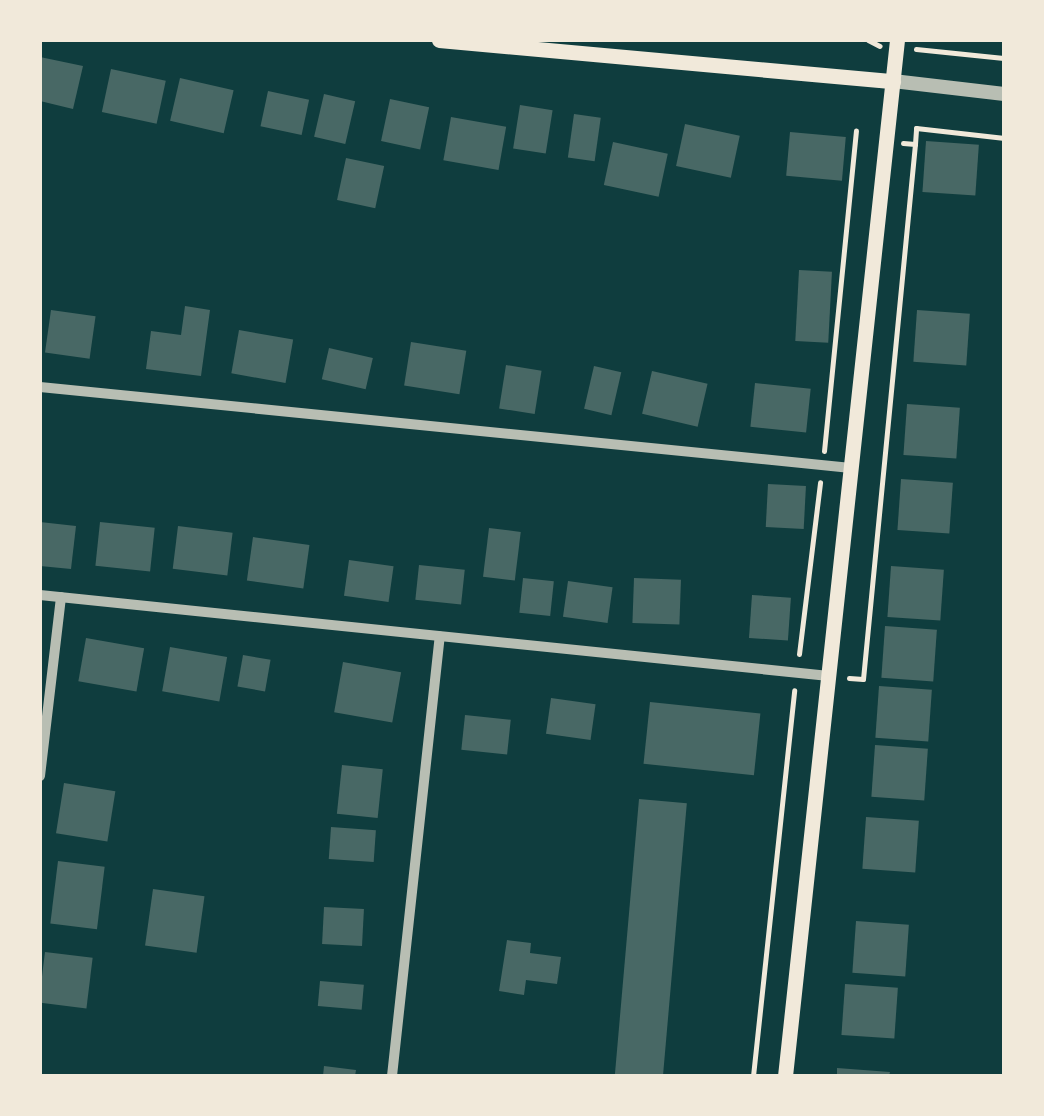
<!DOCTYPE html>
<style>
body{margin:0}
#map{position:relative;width:1044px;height:1116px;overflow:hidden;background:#0f3d3e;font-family:Inter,sans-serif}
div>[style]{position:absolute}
.building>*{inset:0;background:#486865;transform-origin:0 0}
.path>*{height:5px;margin:-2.5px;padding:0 2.5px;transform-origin:2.5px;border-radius:2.5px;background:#f1e9da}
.minor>*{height:10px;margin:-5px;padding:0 5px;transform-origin:5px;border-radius:5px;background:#b8beb3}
.tertiary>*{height:14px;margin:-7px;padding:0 7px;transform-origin:7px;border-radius:7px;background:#b8beb3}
.secondary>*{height:15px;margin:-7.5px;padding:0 7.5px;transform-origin:7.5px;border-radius:7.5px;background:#f1e9da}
span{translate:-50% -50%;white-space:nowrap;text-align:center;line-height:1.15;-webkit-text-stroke:8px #f1e9da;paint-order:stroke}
.frame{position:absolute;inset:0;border:42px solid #f1e9da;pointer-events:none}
</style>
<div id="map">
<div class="building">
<i style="clip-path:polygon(40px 57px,83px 66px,73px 109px,40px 101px)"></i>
<i style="left:111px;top:69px;width:56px;height:44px;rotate:12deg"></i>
<i style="left:180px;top:78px;width:55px;height:44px;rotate:13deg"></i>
<i style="left:268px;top:91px;width:42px;height:36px;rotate:12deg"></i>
<i style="left:324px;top:94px;width:32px;height:44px;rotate:13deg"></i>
<i style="left:390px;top:99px;width:40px;height:43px;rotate:12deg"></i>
<i style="left:520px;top:105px;width:33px;height:44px;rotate:9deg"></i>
<i style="left:574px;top:114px;width:27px;height:44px;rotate:8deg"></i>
<i style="left:451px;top:117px;width:56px;height:44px;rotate:10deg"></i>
<i style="left:685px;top:124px;width:56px;height:43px;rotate:12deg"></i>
<i style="left:790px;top:132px;width:56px;height:44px;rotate:5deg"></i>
<i style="left:926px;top:141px;width:53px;height:51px;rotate:4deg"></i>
<i style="left:613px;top:142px;width:56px;height:44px;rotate:12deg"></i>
<i style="left:346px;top:158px;width:39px;height:43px;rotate:12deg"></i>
<i style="left:799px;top:270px;width:33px;height:71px;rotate:3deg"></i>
<i style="clip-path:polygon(185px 306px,210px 310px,201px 376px,146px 369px,151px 331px,181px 335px)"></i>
<i style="left:51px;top:310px;width:45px;height:43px;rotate:8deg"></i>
<i style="left:917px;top:310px;width:53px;height:52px;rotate:4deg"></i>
<i style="left:239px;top:330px;width:55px;height:44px;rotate:10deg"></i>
<i style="left:411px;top:342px;width:56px;height:44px;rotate:9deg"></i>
<i style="left:329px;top:348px;width:45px;height:32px;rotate:13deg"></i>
<i style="left:506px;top:365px;width:36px;height:44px;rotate:9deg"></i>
<i style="left:594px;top:366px;width:28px;height:44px;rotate:13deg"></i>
<i style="left:652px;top:371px;width:57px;height:44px;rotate:13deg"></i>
<i style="left:755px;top:383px;width:56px;height:44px;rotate:6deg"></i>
<i style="left:907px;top:404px;width:53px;height:51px;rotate:4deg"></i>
<i style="left:901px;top:479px;width:52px;height:51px;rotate:4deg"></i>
<i style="left:768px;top:484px;width:38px;height:43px;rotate:3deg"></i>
<i style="clip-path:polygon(40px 522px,76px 526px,71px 569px,40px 566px)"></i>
<i style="left:100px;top:522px;width:55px;height:44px;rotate:6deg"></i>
<i style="left:178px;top:526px;width:55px;height:43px;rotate:7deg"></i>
<i style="left:489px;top:528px;width:32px;height:49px;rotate:7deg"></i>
<i style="left:253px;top:537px;width:57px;height:44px;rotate:8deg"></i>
<i style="left:349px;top:560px;width:45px;height:36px;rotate:8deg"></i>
<i style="left:419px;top:565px;width:46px;height:35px;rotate:6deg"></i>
<i style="left:891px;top:566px;width:53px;height:51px;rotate:4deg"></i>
<i style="left:523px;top:578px;width:31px;height:35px;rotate:6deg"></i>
<i style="left:634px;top:578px;width:47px;height:45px;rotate:2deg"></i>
<i style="left:568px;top:581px;width:45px;height:36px;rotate:8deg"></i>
<i style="left:752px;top:595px;width:39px;height:43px;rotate:4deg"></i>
<i style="left:885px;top:626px;width:52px;height:52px;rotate:4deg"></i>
<i style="left:86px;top:638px;width:59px;height:44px;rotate:10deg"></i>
<i style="left:170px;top:647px;width:58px;height:45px;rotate:10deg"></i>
<i style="left:243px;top:655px;width:28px;height:32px;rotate:10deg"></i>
<i style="left:343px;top:662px;width:59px;height:51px;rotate:10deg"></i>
<i style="left:879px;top:686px;width:53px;height:52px;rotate:4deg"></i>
<i style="left:551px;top:698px;width:45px;height:36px;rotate:8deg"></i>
<i style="left:650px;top:702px;width:111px;height:62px;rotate:6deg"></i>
<i style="left:465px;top:715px;width:46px;height:35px;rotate:6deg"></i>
<i style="left:875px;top:745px;width:53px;height:52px;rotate:4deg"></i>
<i style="left:342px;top:765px;width:41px;height:49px;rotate:6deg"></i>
<i style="left:64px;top:783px;width:52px;height:51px;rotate:9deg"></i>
<i style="left:639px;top:799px;width:48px;height:278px;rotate:5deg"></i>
<i style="left:866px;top:817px;width:53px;height:52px;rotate:4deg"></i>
<i style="left:331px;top:827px;width:45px;height:32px;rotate:4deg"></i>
<i style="left:58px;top:861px;width:47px;height:63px;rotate:7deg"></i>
<i style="left:153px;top:889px;width:52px;height:57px;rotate:8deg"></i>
<i style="left:324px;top:907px;width:40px;height:37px;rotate:3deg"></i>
<i style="left:856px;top:921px;width:53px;height:52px;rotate:4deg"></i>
<i style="clip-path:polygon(507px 940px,531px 943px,530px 953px,561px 957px,557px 984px,526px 980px,524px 995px,499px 991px)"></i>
<i style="left:45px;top:952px;width:48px;height:51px;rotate:7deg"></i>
<i style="left:320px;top:981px;width:44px;height:25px;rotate:5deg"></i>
<i style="left:845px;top:984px;width:53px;height:51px;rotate:4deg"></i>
<i style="clip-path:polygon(324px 1066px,356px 1070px,355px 1076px,323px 1076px)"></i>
<i style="clip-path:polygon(837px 1068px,890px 1072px,889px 1076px,837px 1076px)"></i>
</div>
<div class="path">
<i style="left:868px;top:40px;width:13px;rotate:27deg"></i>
<i style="left:916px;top:49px;width:88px;rotate:5.8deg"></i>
<i style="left:915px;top:144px;width:16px;rotate:-86deg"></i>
<i style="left:916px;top:128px;width:89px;rotate:6.5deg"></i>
<i style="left:824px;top:451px;width:322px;rotate:-84.3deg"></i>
<i style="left:799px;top:654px;width:173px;rotate:-83deg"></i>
<i style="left:849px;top:678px;width:14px;rotate:4deg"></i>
<i style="left:863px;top:679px;width:538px;rotate:-84.45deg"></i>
<i style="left:915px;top:144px;width:12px;rotate:-175deg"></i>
<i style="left:753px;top:1076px;width:388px;rotate:-83.9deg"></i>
</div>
<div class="minor">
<i style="left:40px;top:387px;width:815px;rotate:5.7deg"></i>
<i style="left:40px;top:595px;width:793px;rotate:5.86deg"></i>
<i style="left:40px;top:776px;width:180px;rotate:-83.3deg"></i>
<i style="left:392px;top:1076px;width:442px;rotate:-83.8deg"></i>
</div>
<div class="tertiary">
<i style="left:893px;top:81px;width:112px;rotate:6.7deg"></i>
</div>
<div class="secondary">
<i style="left:439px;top:40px;width:456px;rotate:5.2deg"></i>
<i style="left:785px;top:1076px;width:1042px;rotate:-83.83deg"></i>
</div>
<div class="frame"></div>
</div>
